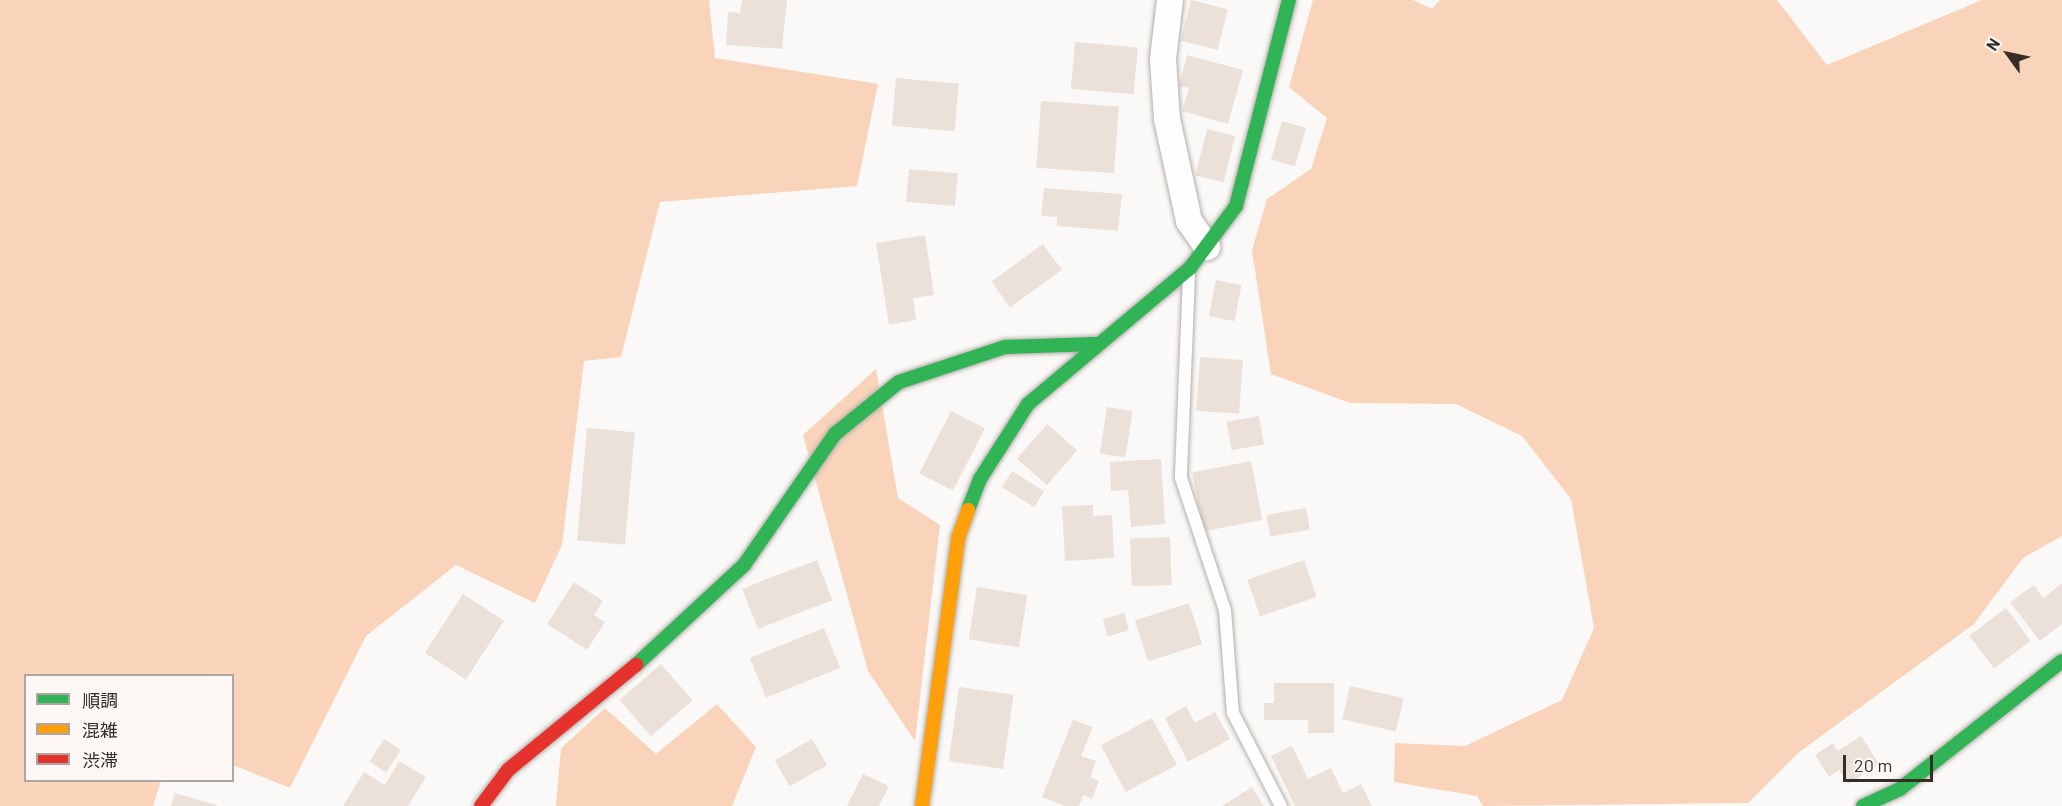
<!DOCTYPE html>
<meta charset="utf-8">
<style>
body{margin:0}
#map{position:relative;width:2062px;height:806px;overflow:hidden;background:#fbf9f7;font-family:Barlow,"Noto Sans JP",sans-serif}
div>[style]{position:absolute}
.green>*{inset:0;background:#f9d4bb}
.building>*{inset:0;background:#ebe1d9;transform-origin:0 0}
.roads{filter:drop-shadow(0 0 2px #b3aeaa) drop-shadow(0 0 2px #b3aeaa)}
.lane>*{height:12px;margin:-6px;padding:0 6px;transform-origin:6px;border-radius:6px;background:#fefefe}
.street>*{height:26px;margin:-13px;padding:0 13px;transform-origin:13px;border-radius:13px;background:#fefefe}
.fast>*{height:14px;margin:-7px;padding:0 7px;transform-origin:7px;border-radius:7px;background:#30b455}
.slow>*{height:14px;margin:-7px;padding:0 7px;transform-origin:7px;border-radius:7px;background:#ff9f0a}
.jam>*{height:14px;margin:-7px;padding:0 7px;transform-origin:7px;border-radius:7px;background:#e5322d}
span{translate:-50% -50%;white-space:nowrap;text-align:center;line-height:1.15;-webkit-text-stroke:6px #fdf8f5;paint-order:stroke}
.legend{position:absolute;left:24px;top:674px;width:210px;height:108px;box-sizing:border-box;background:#fdf8f5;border:2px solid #ada7a3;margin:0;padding:8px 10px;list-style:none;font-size:18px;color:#362d27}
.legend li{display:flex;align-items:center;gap:12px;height:30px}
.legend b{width:30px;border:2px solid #ada7a3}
.north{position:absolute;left:1978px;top:24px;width:60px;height:60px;-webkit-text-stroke:4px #fdf8f5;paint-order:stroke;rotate:303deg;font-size:16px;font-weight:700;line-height:24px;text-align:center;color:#362d27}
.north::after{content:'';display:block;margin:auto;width:21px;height:27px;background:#362d27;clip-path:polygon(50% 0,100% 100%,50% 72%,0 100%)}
.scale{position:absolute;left:1843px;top:755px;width:90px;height:27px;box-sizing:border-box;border:3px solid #362d27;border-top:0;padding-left:8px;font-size:18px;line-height:21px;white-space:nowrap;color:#362d27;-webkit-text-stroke:4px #fdf8f5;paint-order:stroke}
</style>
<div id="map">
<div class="green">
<i style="clip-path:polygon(0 0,709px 0,715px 58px,878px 84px,857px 186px,660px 202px,621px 357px,584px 361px,562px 545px,535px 603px,456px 565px,366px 636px,290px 788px,233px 765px,232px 676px,26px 676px,26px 780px,161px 781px,153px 806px,0 806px)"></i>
<i style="clip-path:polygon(1313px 0,1413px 0,1432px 9px,1440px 0,1777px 0,1827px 65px,1982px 0,2062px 0,2062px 536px,2023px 558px,1974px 624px,1798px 753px,1748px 803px,1483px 806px,1477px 796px,1394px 782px,1395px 743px,1465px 746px,1562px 700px,1594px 628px,1571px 499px,1522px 436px,1456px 404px,1350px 403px,1271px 374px,1252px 250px,1267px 199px,1311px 169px,1327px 118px,1289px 87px)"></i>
<i style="clip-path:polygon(876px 369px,898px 498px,940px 525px,915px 741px,868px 671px,803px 435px)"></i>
<i style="clip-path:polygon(717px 704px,756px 747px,732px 806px,556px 806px,561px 748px,605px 708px,656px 754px)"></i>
</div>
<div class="building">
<i style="clip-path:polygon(742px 0,787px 0,782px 49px,726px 45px,728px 12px,740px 13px)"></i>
<i style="left:1191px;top:0;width:38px;height:42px;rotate:14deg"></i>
<i style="left:1075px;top:42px;width:63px;height:47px;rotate:5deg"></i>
<i style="clip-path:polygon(1187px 55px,1243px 70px,1228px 124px,1182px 111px,1189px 88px,1179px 86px)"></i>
<i style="left:896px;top:78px;width:63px;height:48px;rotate:5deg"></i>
<i style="left:1041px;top:101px;width:78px;height:67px;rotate:4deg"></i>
<i style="left:1282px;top:121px;width:25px;height:40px;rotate:16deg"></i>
<i style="left:1207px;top:129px;width:29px;height:48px;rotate:14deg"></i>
<i style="left:909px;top:169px;width:49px;height:33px;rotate:5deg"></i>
<i style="clip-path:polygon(1044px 188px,1122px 194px,1118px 231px,1057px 226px,1057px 217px,1041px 216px)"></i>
<i style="clip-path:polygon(925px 235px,934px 295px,913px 298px,916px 320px,889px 325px,876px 243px)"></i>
<i style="left:1043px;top:244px;width:32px;height:64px;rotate:54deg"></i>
<i style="left:1216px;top:280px;width:26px;height:37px;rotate:11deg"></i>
<i style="left:1200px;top:357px;width:43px;height:54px;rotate:4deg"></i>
<i style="left:1107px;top:407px;width:26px;height:47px;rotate:9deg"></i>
<i style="left:951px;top:411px;width:38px;height:70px;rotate:27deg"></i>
<i style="left:1259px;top:416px;width:29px;height:33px;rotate:80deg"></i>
<i style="left:1047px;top:424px;width:40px;height:46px;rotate:41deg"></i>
<i style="left:587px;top:428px;width:48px;height:113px;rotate:5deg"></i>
<i style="clip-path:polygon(1161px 459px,1165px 524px,1131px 527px,1128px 490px,1111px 491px,1110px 462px)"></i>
<i style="left:1251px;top:461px;width:60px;height:60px;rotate:79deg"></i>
<i style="left:1012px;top:471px;width:38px;height:19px;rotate:32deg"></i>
<i style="clip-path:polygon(1093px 505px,1093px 516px,1112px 515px,1114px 558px,1065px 561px,1062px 506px)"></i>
<i style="left:1306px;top:508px;width:22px;height:40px;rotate:80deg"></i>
<i style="left:1170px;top:537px;width:48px;height:40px;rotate:88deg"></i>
<i style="left:817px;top:560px;width:43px;height:80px;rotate:69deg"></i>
<i style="left:1304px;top:560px;width:39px;height:60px;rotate:71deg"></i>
<i style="clip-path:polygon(574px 582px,603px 601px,594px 615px,605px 622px,587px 650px,547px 624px)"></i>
<i style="clip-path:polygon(2062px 583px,2062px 624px,2040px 641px,2010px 602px,2034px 585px,2043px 598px)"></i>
<i style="left:977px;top:587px;width:51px;height:53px;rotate:9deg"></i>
<i style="left:463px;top:594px;width:49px;height:70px;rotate:33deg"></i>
<i style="left:1189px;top:603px;width:43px;height:57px;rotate:72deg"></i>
<i style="left:2006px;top:608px;width:41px;height:46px;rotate:53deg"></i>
<i style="left:1124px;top:613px;width:18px;height:22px;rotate:74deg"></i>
<i style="left:824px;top:628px;width:43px;height:80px;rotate:68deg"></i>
<i style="left:661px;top:664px;width:48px;height:55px;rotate:49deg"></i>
<i style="clip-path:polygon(1274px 683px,1334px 683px,1334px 733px,1308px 733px,1308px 720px,1264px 720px,1264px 703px,1274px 703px)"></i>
<i style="left:1350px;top:686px;width:55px;height:34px;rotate:13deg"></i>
<i style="left:959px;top:687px;width:55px;height:75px;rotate:8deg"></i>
<i style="clip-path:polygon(1186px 706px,1195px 723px,1215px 712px,1230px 739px,1188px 762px,1165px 718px)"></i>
<i style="left:1152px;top:718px;width:53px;height:58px;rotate:62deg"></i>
<i style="clip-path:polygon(1073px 720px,1093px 727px,1081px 756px,1096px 761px,1090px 777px,1099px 781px,1092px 799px,1083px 795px,1079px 806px,1065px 806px,1042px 797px)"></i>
<i style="clip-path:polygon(1861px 736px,1879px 764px,1848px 784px,1839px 770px,1829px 777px,1815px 755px,1833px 743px,1838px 751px)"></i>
<i style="left:384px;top:739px;width:20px;height:27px;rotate:33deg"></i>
<i style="left:812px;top:739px;width:30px;height:43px;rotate:60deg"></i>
<i style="clip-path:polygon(1292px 746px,1308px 779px,1331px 768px,1343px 793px,1361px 784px,1372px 806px,1295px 806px,1271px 756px)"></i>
<i style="clip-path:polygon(399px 761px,426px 777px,408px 806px,343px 806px,364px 772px,385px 785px)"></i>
<i style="clip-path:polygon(863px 774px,889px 786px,879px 806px,847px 806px)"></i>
<i style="clip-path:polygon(1252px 787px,1264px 806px,1222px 806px)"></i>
<i style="clip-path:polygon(175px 793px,217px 805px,217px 806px,171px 806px)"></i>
</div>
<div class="roads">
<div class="lane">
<i style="left:1189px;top:275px;width:203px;rotate:92.3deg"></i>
<i style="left:1181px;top:478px;width:139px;rotate:71.6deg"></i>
<i style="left:1225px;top:610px;width:103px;rotate:85.6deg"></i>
<i style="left:1233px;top:713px;width:105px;rotate:62.7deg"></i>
</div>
<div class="street">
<i style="left:1170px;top:0;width:59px;rotate:96.8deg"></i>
<i style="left:1163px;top:59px;width:60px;rotate:86.2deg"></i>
<i style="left:1167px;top:119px;width:104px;rotate:77.8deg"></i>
<i style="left:1189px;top:221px;width:32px;rotate:55deg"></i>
</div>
<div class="fast">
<i style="left:968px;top:510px;width:33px;rotate:-69deg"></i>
<i style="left:980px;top:479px;width:89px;rotate:-57.4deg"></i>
<i style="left:1028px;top:404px;width:212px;rotate:-40deg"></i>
<i style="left:1190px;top:268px;width:77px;rotate:-53.4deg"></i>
<i style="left:1236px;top:206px;width:213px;rotate:-75.6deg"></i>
<i style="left:636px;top:665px;width:147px;rotate:-42.8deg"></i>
<i style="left:744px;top:565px;width:160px;rotate:-55.2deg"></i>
<i style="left:835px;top:434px;width:82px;rotate:-39.1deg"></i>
<i style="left:899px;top:382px;width:112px;rotate:-18.3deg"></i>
<i style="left:1005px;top:347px;width:91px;rotate:-1.9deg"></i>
<i style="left:1863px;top:806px;width:41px;rotate:-24.7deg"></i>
<i style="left:1900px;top:789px;width:206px;rotate:-38.3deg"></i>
</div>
<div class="slow">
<i style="left:922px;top:806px;width:270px;rotate:-82.3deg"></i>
<i style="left:958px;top:538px;width:30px;rotate:-70deg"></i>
</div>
<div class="jam">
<i style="left:481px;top:806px;width:45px;rotate:-53.1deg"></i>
<i style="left:508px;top:770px;width:166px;rotate:-39.4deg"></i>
</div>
</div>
<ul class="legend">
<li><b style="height:8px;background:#30b455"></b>順調</li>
<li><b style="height:8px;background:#ff9f0a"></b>混雑</li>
<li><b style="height:8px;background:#e5322d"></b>渋滞</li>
</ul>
<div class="north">N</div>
<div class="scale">20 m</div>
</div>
